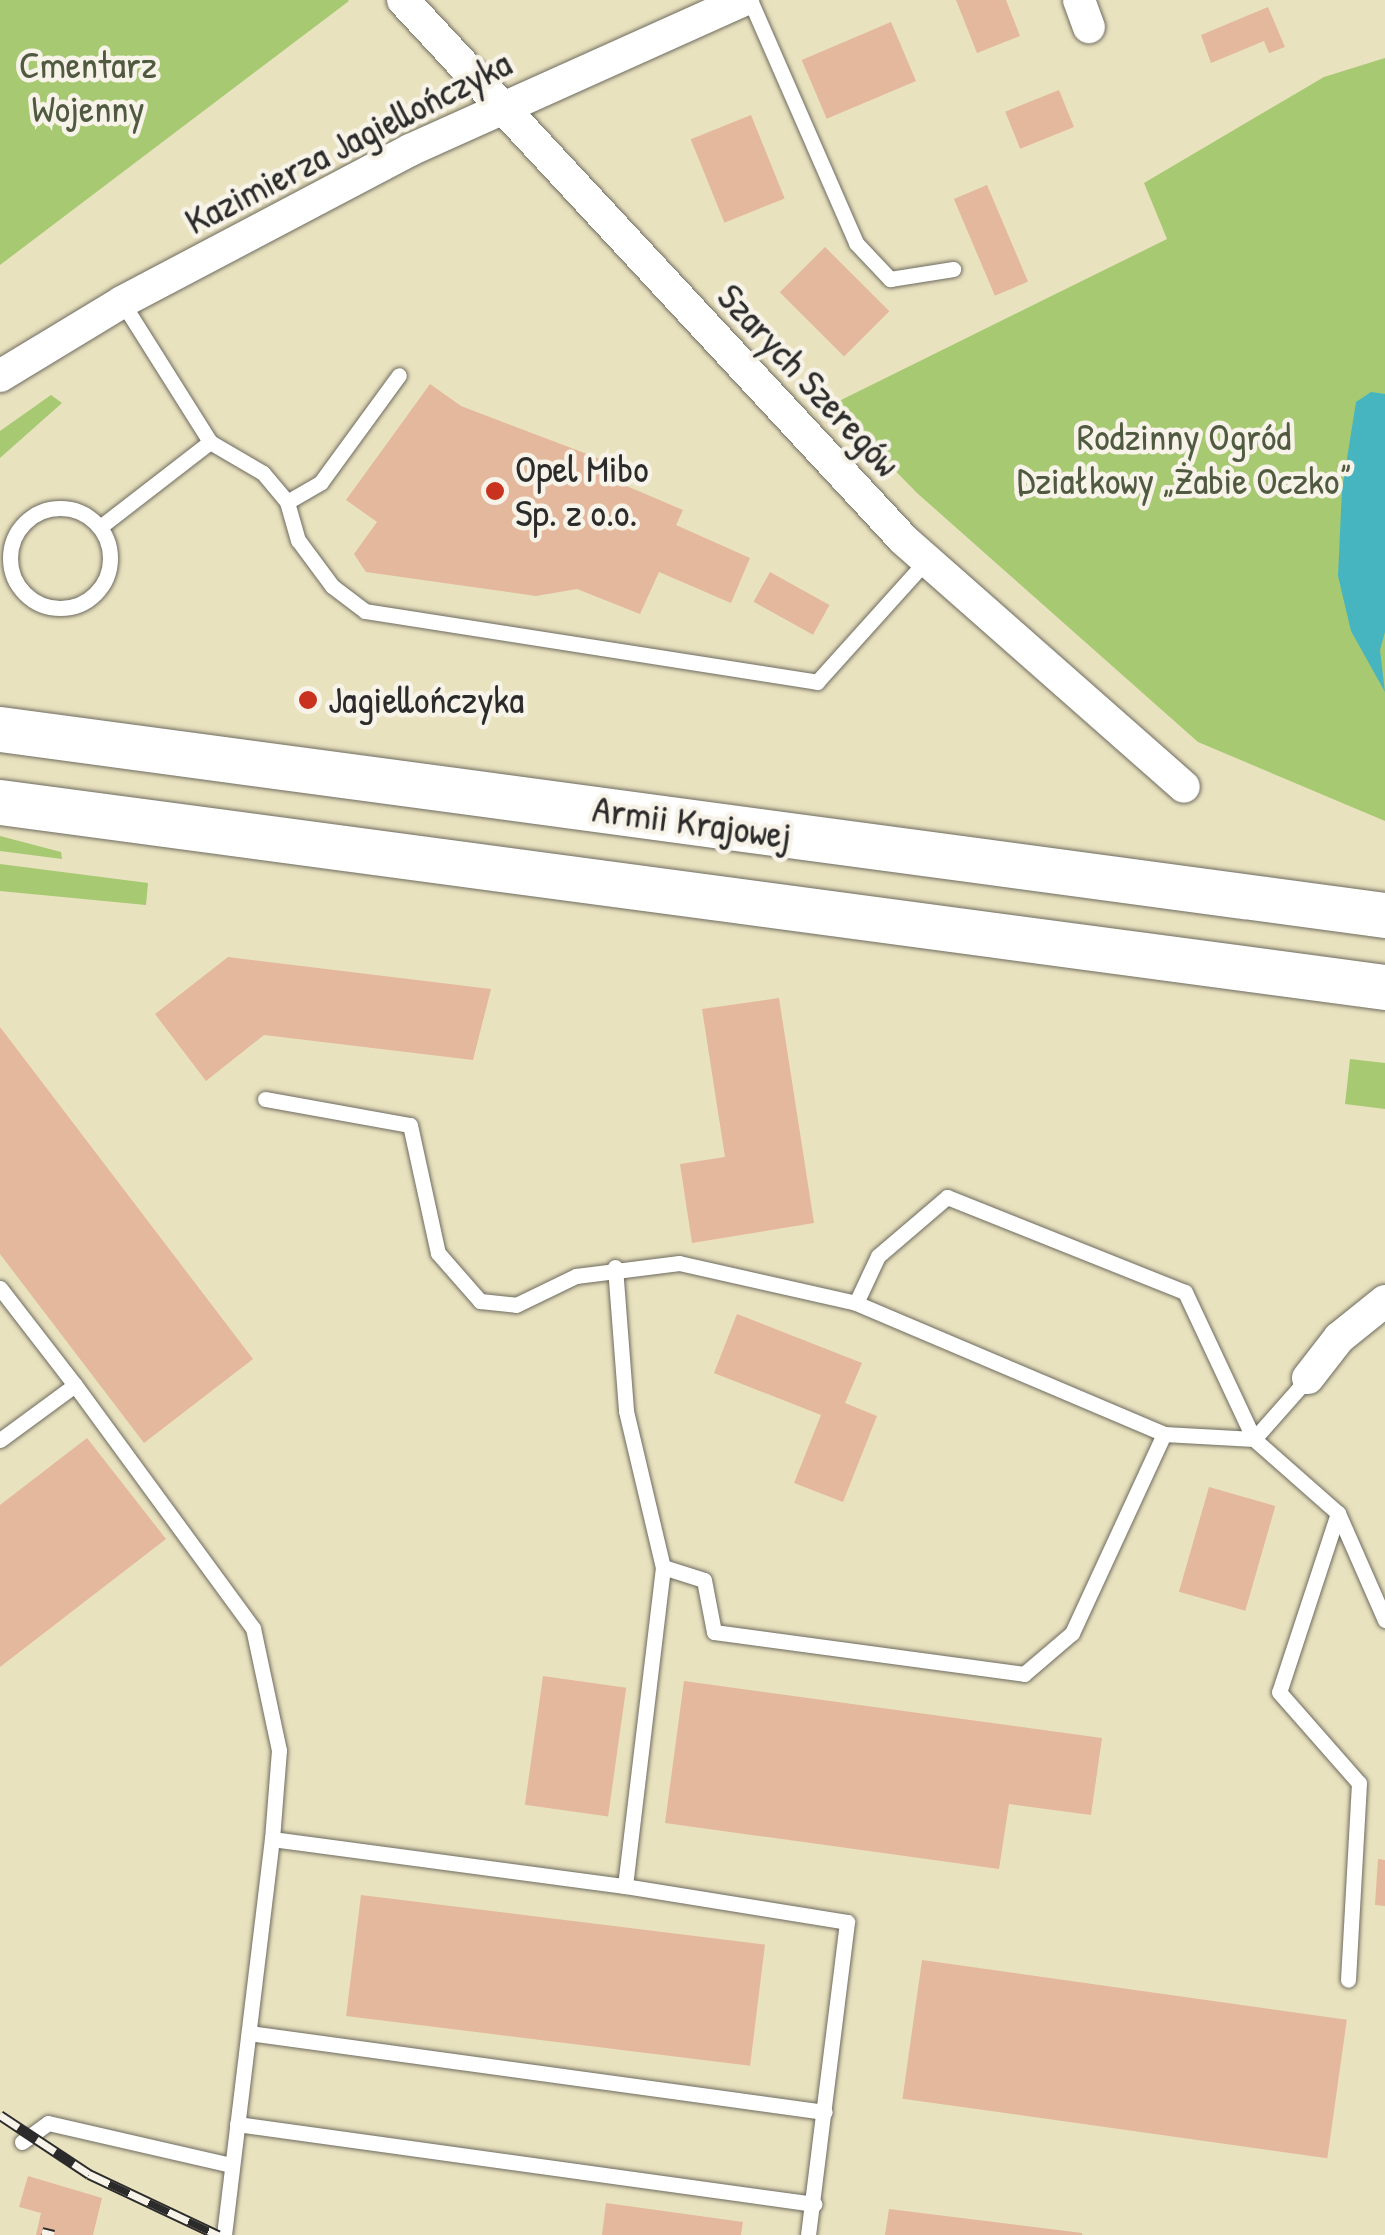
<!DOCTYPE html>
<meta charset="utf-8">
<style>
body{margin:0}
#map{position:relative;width:1385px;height:2235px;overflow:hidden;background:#e9e2bf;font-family:"Patrick Hand",sans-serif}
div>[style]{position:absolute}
.green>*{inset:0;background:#a6c972}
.water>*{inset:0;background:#46b5c0}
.building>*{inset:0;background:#e4b89d;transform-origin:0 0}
.roads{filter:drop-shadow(0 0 2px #6e6b5f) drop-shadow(0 0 2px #6e6b5f)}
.service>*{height:15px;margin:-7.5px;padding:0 7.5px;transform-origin:7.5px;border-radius:7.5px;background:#fff}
.service>.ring{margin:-7.5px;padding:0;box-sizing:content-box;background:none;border:15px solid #fff;border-radius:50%}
.minor>*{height:32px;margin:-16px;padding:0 16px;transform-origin:16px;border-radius:16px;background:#fff}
.secondary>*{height:45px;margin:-22.5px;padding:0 22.5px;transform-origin:22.5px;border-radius:22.5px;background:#fff}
.rail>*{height:11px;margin-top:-5.5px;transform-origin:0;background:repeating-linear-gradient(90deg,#f7f3e8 0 22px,#2b2b2b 0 44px);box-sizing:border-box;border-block:2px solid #2b2b2b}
.dots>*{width:28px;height:28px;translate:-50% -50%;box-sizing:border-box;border:5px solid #f7f3e8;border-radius:50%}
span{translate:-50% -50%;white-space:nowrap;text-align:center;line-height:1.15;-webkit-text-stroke:9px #f7f3e8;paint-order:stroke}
.park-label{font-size:38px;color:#505a40}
.street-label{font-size:38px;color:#2b2b2b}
.poi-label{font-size:38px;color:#2b2b2b}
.left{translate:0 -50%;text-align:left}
</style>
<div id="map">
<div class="green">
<i style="clip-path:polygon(0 0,348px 0,349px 1px,0 265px)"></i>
<i style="clip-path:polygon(1385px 58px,1385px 821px,1198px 742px,917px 493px,831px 405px,1167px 239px,1144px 183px,1324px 77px)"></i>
<i style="clip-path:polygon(51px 395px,62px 403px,0 458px,0 431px)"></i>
<i style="clip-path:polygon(0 836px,61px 852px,62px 859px,0 851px)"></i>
<i style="clip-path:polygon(0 864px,148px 883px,146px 905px,0 891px)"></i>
<i style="clip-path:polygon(1350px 1059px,1385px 1063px,1385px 1109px,1345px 1104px)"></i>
</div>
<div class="water">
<i style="clip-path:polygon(1371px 392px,1385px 394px,1385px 632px,1380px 650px,1385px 692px,1351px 631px,1338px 576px,1342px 490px,1356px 402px)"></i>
</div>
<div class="building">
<i style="clip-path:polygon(956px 0,1006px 0,1020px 36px,977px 53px)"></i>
<i style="clip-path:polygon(1268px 7px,1285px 47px,1269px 53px,1264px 41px,1211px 63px,1201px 35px)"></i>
<i style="left:891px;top:22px;width:64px;height:97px;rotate:67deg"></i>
<i style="left:1059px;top:90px;width:40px;height:58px;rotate:68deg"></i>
<i style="left:751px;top:115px;width:90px;height:65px;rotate:68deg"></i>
<i style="left:987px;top:185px;width:105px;height:36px;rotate:67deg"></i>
<i style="left:825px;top:247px;width:91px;height:64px;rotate:45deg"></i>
<i style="clip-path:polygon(430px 384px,461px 406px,624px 468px,617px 482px,683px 510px,676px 525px,750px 558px,731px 603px,659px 572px,640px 614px,577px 589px,536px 596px,366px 572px,354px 554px,377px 522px,346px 500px)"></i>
<i style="left:770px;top:572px;width:68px;height:34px;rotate:29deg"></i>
<i style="clip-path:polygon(228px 957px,491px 989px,473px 1060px,264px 1035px,206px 1081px,155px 1014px)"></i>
<i style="clip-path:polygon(779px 998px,814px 1223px,692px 1243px,680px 1164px,725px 1157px,702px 1009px)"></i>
<i style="clip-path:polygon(0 1027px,253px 1359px,144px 1443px,0 1254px)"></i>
<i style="clip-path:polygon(737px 1314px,862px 1363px,845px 1403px,877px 1416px,843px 1502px,794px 1483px,821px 1415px,714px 1373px)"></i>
<i style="clip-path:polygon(87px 1438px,166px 1539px,0 1667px,0 1505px)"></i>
<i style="left:1209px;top:1487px;width:69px;height:109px;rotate:16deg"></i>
<i style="left:543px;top:1676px;width:84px;height:130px;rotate:8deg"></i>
<i style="clip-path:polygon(684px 1681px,1102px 1738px,1091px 1815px,1009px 1804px,999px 1869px,665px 1823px)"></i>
<i style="clip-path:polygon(1378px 1859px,1385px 1860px,1385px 1906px,1375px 1905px)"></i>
<i style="left:361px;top:1895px;width:407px;height:122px;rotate:7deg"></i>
<i style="left:922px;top:1960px;width:429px;height:140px;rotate:8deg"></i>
<i style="clip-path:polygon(28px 2176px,102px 2198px,93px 2235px,36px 2235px,41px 2213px,19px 2207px)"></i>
<i style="clip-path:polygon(606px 2203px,743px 2222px,741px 2235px,602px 2235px)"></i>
<i style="clip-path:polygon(889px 2209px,1082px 2233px,1082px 2235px,885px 2235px)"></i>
</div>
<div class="roads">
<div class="service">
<i style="left:750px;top:0;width:265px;rotate:66.4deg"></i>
<i style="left:856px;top:243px;width:50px;rotate:46.6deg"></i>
<i style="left:890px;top:279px;width:64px;rotate:-9deg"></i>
<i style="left:122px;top:302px;width:165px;rotate:57.8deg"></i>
<i style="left:210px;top:442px;width:61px;rotate:30.3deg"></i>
<i style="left:263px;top:473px;width:38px;rotate:50deg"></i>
<i style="left:287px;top:502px;width:40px;rotate:74deg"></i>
<i style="left:298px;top:540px;width:57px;rotate:53.5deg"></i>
<i style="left:332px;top:586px;width:41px;rotate:37.1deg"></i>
<i style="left:365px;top:611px;width:458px;rotate:8.9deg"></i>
<i style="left:817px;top:682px;width:164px;rotate:-48deg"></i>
<i style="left:287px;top:502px;width:39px;rotate:-30deg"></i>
<i style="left:321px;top:482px;width:132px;rotate:-53.9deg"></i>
<i class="ring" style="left:10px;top:508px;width:85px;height:85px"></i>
<i style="left:100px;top:527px;width:139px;rotate:-37.7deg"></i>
<i style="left:265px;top:1099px;width:147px;rotate:10.2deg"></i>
<i style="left:410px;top:1125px;width:131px;rotate:77.7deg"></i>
<i style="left:438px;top:1253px;width:64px;rotate:48.8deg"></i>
<i style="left:480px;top:1301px;width:36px;rotate:6deg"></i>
<i style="left:516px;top:1305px;width:67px;rotate:-25.8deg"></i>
<i style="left:576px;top:1276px;width:104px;rotate:-7.2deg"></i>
<i style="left:679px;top:1263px;width:181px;rotate:12.7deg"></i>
<i style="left:856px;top:1303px;width:335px;rotate:23deg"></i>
<i style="left:615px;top:1267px;width:144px;rotate:85.6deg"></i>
<i style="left:626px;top:1411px;width:160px;rotate:76.7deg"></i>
<i style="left:0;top:1288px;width:123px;rotate:52.3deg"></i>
<i style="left:856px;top:1303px;width:52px;rotate:-64.9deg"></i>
<i style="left:878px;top:1256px;width:91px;rotate:-40.5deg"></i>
<i style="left:947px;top:1197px;width:256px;rotate:21.8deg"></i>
<i style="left:1185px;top:1292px;width:162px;rotate:64.9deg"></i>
<i style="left:1254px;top:1439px;width:112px;rotate:41.4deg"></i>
<i style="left:1338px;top:1513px;width:117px;rotate:66.3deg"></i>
<i style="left:0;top:1440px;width:93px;rotate:-36.3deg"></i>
<i style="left:75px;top:1385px;width:301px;rotate:53.8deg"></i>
<i style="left:253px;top:1628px;width:125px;rotate:78deg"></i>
<i style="left:279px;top:1750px;width:89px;rotate:94.5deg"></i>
<i style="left:1338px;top:1513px;width:188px;rotate:108.2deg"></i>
<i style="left:1279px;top:1692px;width:121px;rotate:48.7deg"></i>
<i style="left:1359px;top:1783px;width:197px;rotate:93.2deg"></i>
<i style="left:625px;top:1886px;width:225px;rotate:9.2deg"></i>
<i style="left:847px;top:1922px;width:315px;rotate:97.1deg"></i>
<i style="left:249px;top:2033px;width:581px;rotate:7.81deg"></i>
<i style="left:237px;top:2124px;width:583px;rotate:7.89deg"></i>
<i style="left:22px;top:2142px;width:32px;rotate:-36deg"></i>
<i style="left:48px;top:2123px;width:189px;rotate:12.9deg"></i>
<i style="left:224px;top:2235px;width:399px;rotate:-83.1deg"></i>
<i style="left:272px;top:1839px;width:356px;rotate:7.6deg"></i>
<i style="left:625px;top:1886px;width:321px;rotate:-83.2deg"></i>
<i style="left:663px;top:1567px;width:43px;rotate:17.6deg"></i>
<i style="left:704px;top:1580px;width:53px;rotate:79.1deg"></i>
<i style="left:714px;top:1632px;width:313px;rotate:7.7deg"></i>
<i style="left:1024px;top:1674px;width:63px;rotate:-40.5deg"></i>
<i style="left:1072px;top:1633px;width:219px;rotate:-65.2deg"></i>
<i style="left:1164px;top:1434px;width:90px;rotate:3.2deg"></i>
<i style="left:1254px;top:1439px;width:81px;rotate:-48.5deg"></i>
</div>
<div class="minor">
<i style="left:403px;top:0;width:737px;rotate:47.15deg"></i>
<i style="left:904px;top:540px;width:373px;rotate:41.4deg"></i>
<i style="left:1079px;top:0;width:29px;rotate:70deg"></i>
<i style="left:0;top:376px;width:143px;rotate:-31.2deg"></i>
<i style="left:122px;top:302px;width:326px;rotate:-27.8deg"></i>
<i style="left:410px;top:150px;width:365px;rotate:-24.2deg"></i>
<i style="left:1308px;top:1378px;width:51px;rotate:-52.2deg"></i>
<i style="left:1339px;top:1338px;width:59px;rotate:-38.8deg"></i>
</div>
<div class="secondary">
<i style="left:0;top:729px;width:1397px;rotate:7.65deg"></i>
<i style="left:0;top:802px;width:1397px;rotate:7.61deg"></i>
</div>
</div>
<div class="rail">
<i style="left:0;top:2115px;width:107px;rotate:33.5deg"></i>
<i style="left:89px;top:2174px;width:143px;rotate:25.3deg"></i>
<i style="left:42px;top:2232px;width:12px;rotate:14deg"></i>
</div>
<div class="dots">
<i style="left:495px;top:491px;background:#c8321e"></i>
<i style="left:308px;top:700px;background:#c8321e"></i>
</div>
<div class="park-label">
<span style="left:88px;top:87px">Cmentarz<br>Wojenny</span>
<span style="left:1184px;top:459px">Rodzinny Ogród<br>Działkowy „Żabie Oczko”</span>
</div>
<div class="street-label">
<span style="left:348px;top:142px;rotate:-27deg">Kazimierza Jagiellończyka</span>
<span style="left:809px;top:380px;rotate:47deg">Szarych Szeregów</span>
<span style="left:692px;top:822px;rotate:8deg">Armii Krajowej</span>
</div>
<div class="poi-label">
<span class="left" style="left:515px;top:491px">Opel Mibo<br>Sp. z o.o.</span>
<span class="left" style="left:328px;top:700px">Jagiellończyka</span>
</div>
</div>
